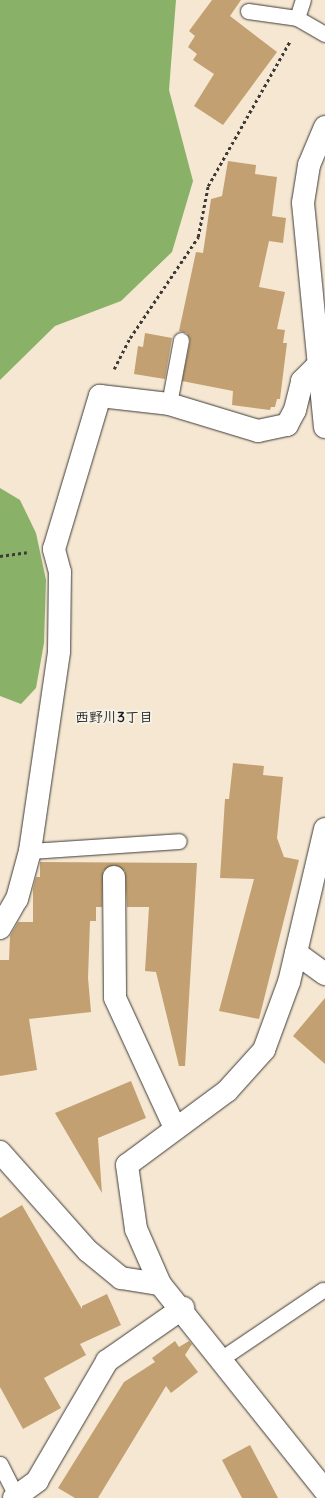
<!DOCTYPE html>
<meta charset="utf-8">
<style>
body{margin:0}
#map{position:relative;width:325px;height:1498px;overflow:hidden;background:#f5e7d1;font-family:Delius,"Klee One",sans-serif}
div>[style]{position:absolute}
.forest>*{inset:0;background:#89b268}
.building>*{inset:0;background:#c2a071}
.path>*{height:2.5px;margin-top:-1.25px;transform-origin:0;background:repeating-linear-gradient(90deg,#3d3a37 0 3px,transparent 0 6px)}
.roads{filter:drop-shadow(0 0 1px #3d3a37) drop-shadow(0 0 1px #3d3a37)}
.lane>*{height:15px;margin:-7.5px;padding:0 7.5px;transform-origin:7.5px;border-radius:7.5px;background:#fff}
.street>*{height:22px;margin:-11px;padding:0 11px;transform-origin:11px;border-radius:11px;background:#fff}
span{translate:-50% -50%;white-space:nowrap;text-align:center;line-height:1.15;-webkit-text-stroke:3.5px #f7f3e8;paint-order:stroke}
.neighbourhood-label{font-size:14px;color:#1c1c1c;font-weight:700}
</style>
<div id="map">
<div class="forest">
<i style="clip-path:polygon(0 0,176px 0,169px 90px,193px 181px,172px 252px,121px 301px,55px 326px,0 380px)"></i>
<i style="clip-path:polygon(0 488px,20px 500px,36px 533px,46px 580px,44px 643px,36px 688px,21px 704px,0 696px)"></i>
</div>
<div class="building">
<i style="clip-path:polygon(212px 0,241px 0,230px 16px,277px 52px,223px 125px,194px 106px,214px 74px,193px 60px,197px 54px,188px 47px,195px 36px,189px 31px)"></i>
<i style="clip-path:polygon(228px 161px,256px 165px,255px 174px,277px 177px,272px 216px,286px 218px,283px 243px,269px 241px,259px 287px,285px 292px,277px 329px,285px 330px,283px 343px,287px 343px,280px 399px,277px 399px,275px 407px,271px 407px,270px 410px,232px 405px,233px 391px,182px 381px,190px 341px,187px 333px,179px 331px,196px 252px,203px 253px,211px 199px,222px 196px)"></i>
<i style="clip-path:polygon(145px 333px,172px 338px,165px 379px,134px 374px,138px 346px,143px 347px)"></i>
<i style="clip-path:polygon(233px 763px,264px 766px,263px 775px,283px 777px,277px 838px,284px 857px,299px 860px,259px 1019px,219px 1011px,254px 879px,220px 878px,225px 799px,229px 799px)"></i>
<i style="clip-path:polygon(40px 862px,197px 863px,185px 1066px,179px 1066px,156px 972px,145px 971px,149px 907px,127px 907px,125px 871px,114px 865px,103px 871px,102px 907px,96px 907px,96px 921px,90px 921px,88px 978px,91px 1012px,29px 1019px,37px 1070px,0 1076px,0 960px,9px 960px,10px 936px,18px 922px,33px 922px,33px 889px,36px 877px,40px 877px)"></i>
<i style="clip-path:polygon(325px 998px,325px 1064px,293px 1036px)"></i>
<i style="clip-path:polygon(131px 1081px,146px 1118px,98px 1138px,102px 1193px,55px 1113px)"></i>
<i style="clip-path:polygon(22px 1205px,82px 1309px,82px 1306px,107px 1294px,121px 1325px,80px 1344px,86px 1355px,44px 1378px,61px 1408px,23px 1429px,0 1387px,0 1218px)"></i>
<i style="clip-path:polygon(175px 1341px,179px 1347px,189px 1341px,192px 1344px,185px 1355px,198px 1372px,171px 1393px,166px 1386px,98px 1498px,75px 1498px,58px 1488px,124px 1382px,155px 1362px,152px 1358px)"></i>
<i style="clip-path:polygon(250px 1445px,278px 1498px,242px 1498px,222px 1460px)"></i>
</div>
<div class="path">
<i style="left:114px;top:369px;width:35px;rotate:-63deg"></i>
<i style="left:130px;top:338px;width:122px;rotate:-56deg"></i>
<i style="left:198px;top:237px;width:52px;rotate:-78.9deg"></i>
<i style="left:208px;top:186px;width:167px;rotate:-60.5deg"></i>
<i style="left:0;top:556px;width:27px;rotate:-8deg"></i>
</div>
<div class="roads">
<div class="lane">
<i style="left:248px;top:11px;width:49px;rotate:8.1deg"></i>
<i style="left:297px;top:18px;width:32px;rotate:30deg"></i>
<i style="left:297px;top:18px;width:19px;rotate:-72deg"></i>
<i style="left:169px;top:404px;width:65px;rotate:-79.4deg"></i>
<i style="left:30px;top:851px;width:149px;rotate:-3.8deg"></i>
<i style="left:222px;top:1358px;width:122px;rotate:-34deg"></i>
<i style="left:0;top:1464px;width:36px;rotate:63deg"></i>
</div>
<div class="street">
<i style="left:325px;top:127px;width:41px;rotate:112.8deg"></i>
<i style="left:309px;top:165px;width:38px;rotate:99deg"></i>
<i style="left:303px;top:203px;width:225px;rotate:84.4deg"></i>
<i style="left:325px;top:829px;width:157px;rotate:103.2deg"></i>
<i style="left:289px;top:982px;width:72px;rotate:110.2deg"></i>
<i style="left:264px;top:1050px;width:55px;rotate:132.1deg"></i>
<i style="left:227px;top:1091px;width:124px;rotate:143.5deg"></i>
<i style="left:127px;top:1165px;width:65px;rotate:82deg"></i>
<i style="left:136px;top:1229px;width:60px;rotate:66.4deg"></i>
<i style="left:160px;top:1284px;width:265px;rotate:51.4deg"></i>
<i style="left:114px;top:877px;width:121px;rotate:89.5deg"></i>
<i style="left:115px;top:998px;width:143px;rotate:65.2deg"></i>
<i style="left:0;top:928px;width:34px;rotate:-60deg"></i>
<i style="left:17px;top:899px;width:50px;rotate:-74.8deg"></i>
<i style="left:30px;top:851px;width:202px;rotate:-81.7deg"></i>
<i style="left:59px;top:651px;width:79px;rotate:-89.3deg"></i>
<i style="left:60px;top:572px;width:24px;rotate:-105deg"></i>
<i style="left:54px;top:549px;width:160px;rotate:-73.3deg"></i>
<i style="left:100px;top:396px;width:69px;rotate:6.6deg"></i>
<i style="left:169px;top:404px;width:93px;rotate:16.9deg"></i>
<i style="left:258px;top:431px;width:30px;rotate:-12deg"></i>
<i style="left:287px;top:425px;width:17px;rotate:-62deg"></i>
<i style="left:295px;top:410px;width:30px;rotate:-76deg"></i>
<i style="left:302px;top:381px;width:23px;rotate:-45deg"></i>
<i style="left:296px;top:953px;width:36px;rotate:36deg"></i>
<i style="left:0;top:1152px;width:132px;rotate:48.4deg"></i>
<i style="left:88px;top:1251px;width:43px;rotate:39.3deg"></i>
<i style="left:121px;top:1278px;width:39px;rotate:9deg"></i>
<i style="left:14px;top:1498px;width:29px;rotate:-36deg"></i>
<i style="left:37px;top:1481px;width:139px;rotate:-59.7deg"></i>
<i style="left:107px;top:1361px;width:93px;rotate:-34.9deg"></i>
</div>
</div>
<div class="neighbourhood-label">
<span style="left:114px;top:717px">西野川3丁目</span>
</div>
</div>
